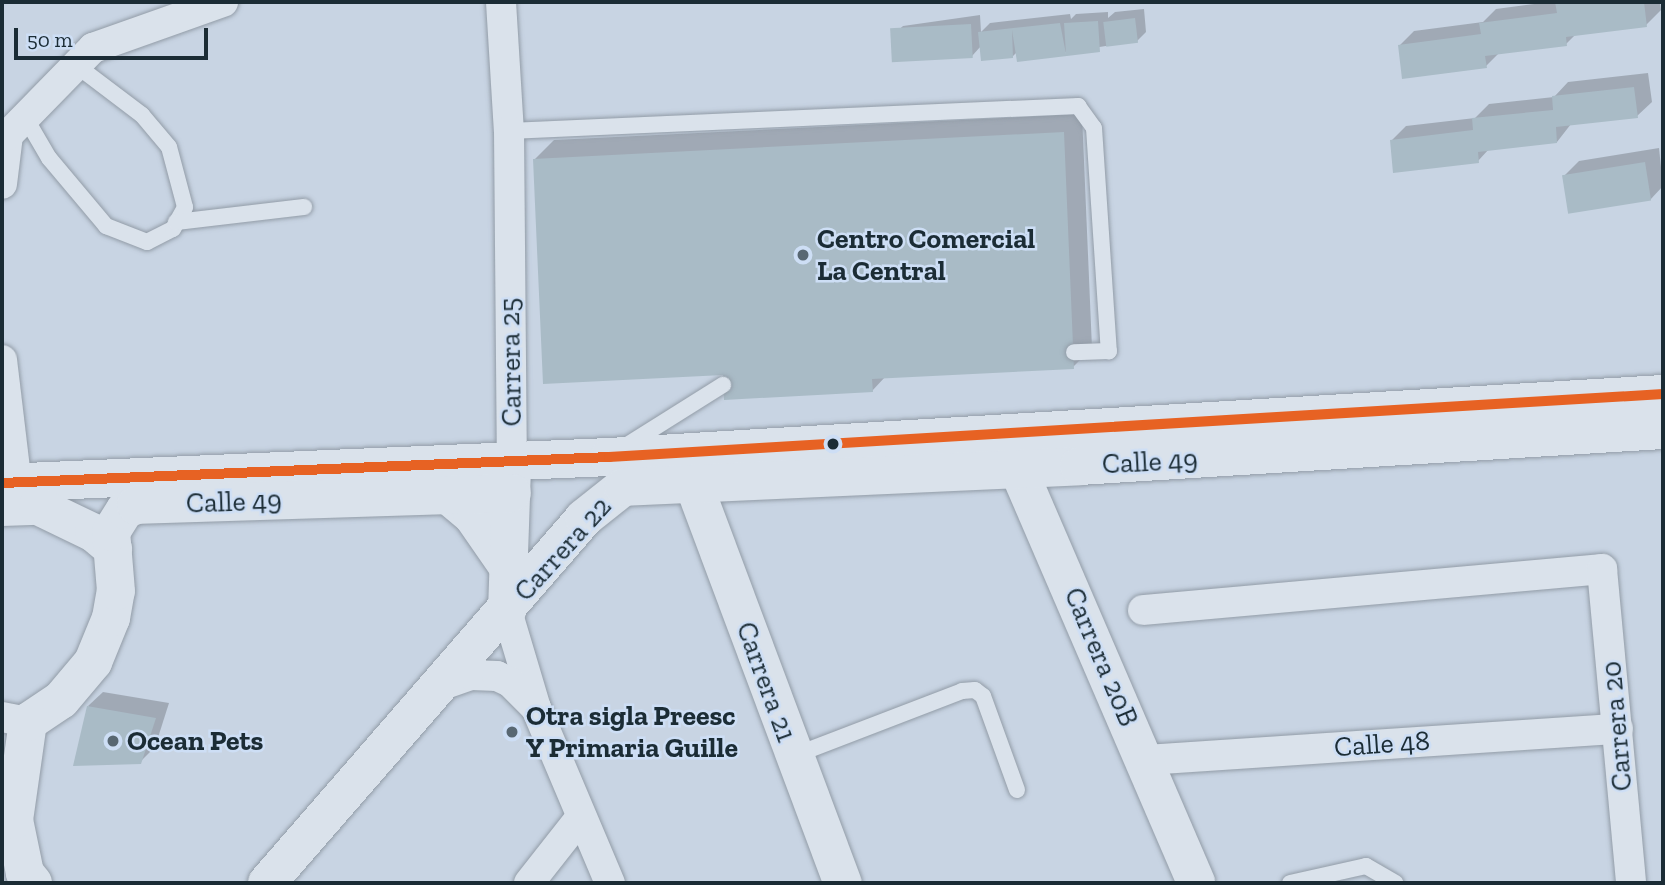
<!DOCTYPE html>
<style>
body{margin:0}
#map{position:relative;width:1665px;height:885px;overflow:hidden;background:#c8d4e3;font-family:"Zilla Slab",serif}
div>[style]{position:absolute}
.shadow>*{inset:0;background:#0003}
.building>*{inset:0;background:#a9bbc6;transform-origin:0 0}
.roads{filter:drop-shadow(0 0 2px #929ca7) drop-shadow(0 0 2px #929ca7)}
.lane>*{height:16px;margin:-8px;padding:0 8px;transform-origin:8px;border-radius:8px;background:#dae2eb}
.street>*{height:30px;margin:-15px;padding:0 15px;transform-origin:15px;border-radius:15px;background:#dae2eb}
.secondary>*{height:38px;margin:-19px;padding:0 19px;transform-origin:19px;border-radius:19px;background:#dae2eb}
.bus-1>*{height:10px;margin:-5px;padding:0 5px;transform-origin:5px;border-radius:5px;background:#e76223}
.dots>*{width:19px;height:19px;translate:-50% -50%;box-sizing:border-box;border:4px solid #cddef5;border-radius:50%}
span{translate:-50% -50%;white-space:nowrap;text-align:center;line-height:1.15;-webkit-text-stroke:5px #cddef5;paint-order:stroke}
.poi-label{font-size:28px;color:#1b2c35;font-weight:700}
.left{translate:0 -50%;text-align:left}
.street-label{font-size:28px;color:#1b2c35}
.frame{position:absolute;inset:0;border:4px solid #1b2c35;pointer-events:none}
.scale{position:absolute;left:14px;top:28px;width:194px;height:32px;box-sizing:border-box;border:4px solid #1b2c35;border-top:0;padding-left:9px;font-size:21px;line-height:24px;white-space:nowrap;color:#1b2c35;-webkit-text-stroke:5px #cddef5;paint-order:stroke}
</style>
<div id="map">
<div class="shadow">
<i style="clip-path:polygon(1550px 2px,1660px 2px,1661px 10px,1646px 25px,1576px 34px,1566px 44px,1499px 53px,1486px 66px,1400px 45px,1414px 31px,1483px 22px,1496px 9px)"></i>
<i style="clip-path:polygon(1144px 9px,1146px 32px,1137px 41px,1018px 60px,1017px 52px,1012px 57px,981px 46px,972px 56px,893px 35px,903px 26px,980px 15px,981px 32px,990px 23px,1070px 14px,1071px 19px,1076px 14px,1108px 12px,1108px 18px,1115px 12px)"></i>
<i style="clip-path:polygon(1648px 73px,1652px 102px,1637px 116px,1571px 124px,1557px 142px,1489px 149px,1478px 161px,1392px 140px,1406px 126px,1475px 118px,1489px 104px,1554px 97px,1568px 82px)"></i>
<i style="clip-path:polygon(1082px 114px,1092px 348px,1073px 367px,886px 376px,872px 391px,724px 373px,535px 159px,554px 140px)"></i>
<i style="clip-path:polygon(1659px 148px,1663px 186px,1650px 200px,1564px 176px,1579px 161px)"></i>
<i style="clip-path:polygon(103px 692px,169px 703px,155px 747px,140px 762px,88px 706px)"></i>
</div>
<div class="building">
<i style="clip-path:polygon(1555px 2px,1644px 2px,1647px 27px,1566px 37px,1567px 46px,1485px 56px,1487px 68px,1402px 79px,1398px 45px,1481px 34px,1479px 23px,1557px 13px)"></i>
<i style="left:1135px;top:18px;width:25px;height:32px;rotate:83deg"></i>
<i style="clip-path:polygon(1098px 21px,1100px 52px,1017px 62px,1012px 30px,1013px 58px,981px 61px,978px 32px,1060px 23px,1066px 54px,1064px 23px)"></i>
<i style="left:971px;top:24px;width:34px;height:81px;rotate:87deg"></i>
<i style="clip-path:polygon(1634px 87px,1638px 118px,1556px 127px,1557px 143px,1478px 152px,1479px 163px,1393px 173px,1390px 140px,1473px 130px,1472px 118px,1553px 110px,1552px 96px)"></i>
<i style="clip-path:polygon(1064px 132px,1074px 369px,872px 379px,873px 392px,724px 400px,723px 375px,543px 384px,533px 159px)"></i>
<i style="left:1645px;top:162px;width:39px;height:84px;rotate:81deg"></i>
<i style="clip-path:polygon(87px 706px,156px 718px,141px 764px,73px 766px)"></i>
</div>
<div class="roads">
<div class="lane">
<i style="left:25px;top:117px;width:48px;rotate:59.7deg"></i>
<i style="left:49px;top:158px;width:89px;rotate:50deg"></i>
<i style="left:106px;top:226px;width:44px;rotate:21.3deg"></i>
<i style="left:147px;top:242px;width:29px;rotate:-27deg"></i>
<i style="left:173px;top:229px;width:25px;rotate:-61deg"></i>
<i style="left:185px;top:207px;width:62px;rotate:-104.9deg"></i>
<i style="left:169px;top:147px;width:42px;rotate:-130.2deg"></i>
<i style="left:142px;top:115px;width:83px;rotate:-142.9deg"></i>
<i style="left:509px;top:131px;width:570px;rotate:-2.52deg"></i>
<i style="left:1078px;top:106px;width:27px;rotate:54deg"></i>
<i style="left:1094px;top:128px;width:224px;rotate:86.2deg"></i>
<i style="left:1109px;top:351px;width:35px;rotate:178deg"></i>
<i style="left:176px;top:222px;width:129px;rotate:-6.7deg"></i>
<i style="left:624px;top:447px;width:117px;rotate:-32.1deg"></i>
<i style="left:793px;top:756px;width:181px;rotate:-21deg"></i>
<i style="left:962px;top:691px;width:13px;rotate:-4deg"></i>
<i style="left:975px;top:690px;width:10px;rotate:37deg"></i>
<i style="left:983px;top:696px;width:100px;rotate:70.1deg"></i>
<i style="left:1290px;top:883px;width:78px;rotate:-12.6deg"></i>
<i style="left:1366px;top:866px;width:34px;rotate:30deg"></i>
</div>
<div class="street">
<i style="left:501px;top:2px;width:129px;rotate:86.5deg"></i>
<i style="left:509px;top:131px;width:328px;rotate:89.5deg"></i>
<i style="left:2px;top:184px;width:49px;rotate:-83deg"></i>
<i style="left:8px;top:135px;width:122px;rotate:-45.7deg"></i>
<i style="left:93px;top:48px;width:138px;rotate:-19.5deg"></i>
<i style="left:2px;top:360px;width:143px;rotate:83.2deg"></i>
<i style="left:1143px;top:610px;width:461px;rotate:-5.1deg"></i>
<i style="left:1602px;top:569px;width:315px;rotate:84.7deg"></i>
<i style="left:507px;top:611px;width:101px;rotate:73.4deg"></i>
<i style="left:536px;top:708px;width:190px;rotate:67.1deg"></i>
<i style="left:442px;top:685px;width:31px;rotate:-19deg"></i>
<i style="left:471px;top:675px;width:26px;rotate:2deg"></i>
<i style="left:497px;top:676px;width:14px;rotate:25deg"></i>
<i style="left:510px;top:682px;width:37px;rotate:45deg"></i>
<i style="left:2px;top:717px;width:26px;rotate:11deg"></i>
<i style="left:1146px;top:760px;width:473px;rotate:-3.8deg"></i>
<i style="left:529px;top:883px;width:84px;rotate:-51.8deg"></i>
</div>
<div class="secondary">
<i style="left:1009px;top:448px;width:473px;rotate:66.7deg"></i>
<i style="left:692px;top:480px;width:430px;rotate:69.5deg"></i>
<i style="left:2px;top:483px;width:608px;rotate:-2.45deg"></i>
<i style="left:609px;top:457px;width:1056px;rotate:-3.42deg"></i>
<i style="left:449px;top:496px;width:30px;rotate:40deg"></i>
<i style="left:472px;top:515px;width:63px;rotate:55.3deg"></i>
<i style="left:2px;top:507px;width:36px;rotate:-2deg"></i>
<i style="left:38px;top:506px;width:62px;rotate:25.7deg"></i>
<i style="left:94px;top:533px;width:25px;rotate:40deg"></i>
<i style="left:507px;top:611px;width:142px;rotate:-88deg"></i>
<i style="left:33px;top:883px;width:13px;rotate:-129deg"></i>
<i style="left:25px;top:873px;width:54px;rotate:-101.7deg"></i>
<i style="left:14px;top:820px;width:99px;rotate:-81.9deg"></i>
<i style="left:28px;top:722px;width:40px;rotate:-34deg"></i>
<i style="left:61px;top:700px;width:50px;rotate:-49.9deg"></i>
<i style="left:93px;top:662px;width:48px;rotate:-67.8deg"></i>
<i style="left:111px;top:618px;width:27px;rotate:-80deg"></i>
<i style="left:116px;top:591px;width:59px;rotate:-94.8deg"></i>
<i style="left:111px;top:532px;width:26px;rotate:-58deg"></i>
<i style="left:125px;top:510px;width:12px;rotate:-24deg"></i>
<i style="left:136px;top:505px;width:376px;rotate:-1.8deg"></i>
<i style="left:267px;top:883px;width:483px;rotate:-49deg"></i>
<i style="left:584px;top:518px;width:50px;rotate:-38.5deg"></i>
<i style="left:623px;top:487px;width:456px;rotate:-2.6deg"></i>
<i style="left:1079px;top:466px;width:585px;rotate:-3.53deg"></i>
</div>
</div>
<div class="bus-1">
<i style="left:2px;top:483px;width:608px;rotate:-2.45deg"></i>
<i style="left:609px;top:457px;width:1056px;rotate:-3.42deg"></i>
</div>
<div class="dots">
<i style="left:803px;top:255px;background:#586772"></i>
<i style="left:833px;top:444px;background:#1b2c35"></i>
<i style="left:512px;top:732px;background:#586772"></i>
<i style="left:113px;top:741px;background:#586772"></i>
</div>
<div class="poi-label">
<span class="left" style="left:817px;top:255px">Centro Comercial<br>La Central</span>
<span class="left" style="left:526px;top:732px">Otra sigla Preesc<br>Y Primaria Guille</span>
<span class="left" style="left:127px;top:741px">Ocean Pets</span>
</div>
<div class="street-label">
<span style="left:511px;top:362px;rotate:-91deg">Carrera 25</span>
<span style="left:1150px;top:462px;rotate:-3deg">Calle 49</span>
<span style="left:234px;top:502px;rotate:-2deg">Calle 49</span>
<span style="left:563px;top:549px;rotate:-48deg">Carrera 22</span>
<span style="left:1101px;top:657px;rotate:67deg">Carrera 20B</span>
<span style="left:766px;top:682px;rotate:70deg">Carrera 21</span>
<span style="left:1617px;top:726px;rotate:-95deg">Carrera 20</span>
<span style="left:1382px;top:744px;rotate:-4deg">Calle 48</span>
</div>
<div class="frame"></div>
<div class="scale">50 m</div>
</div>
